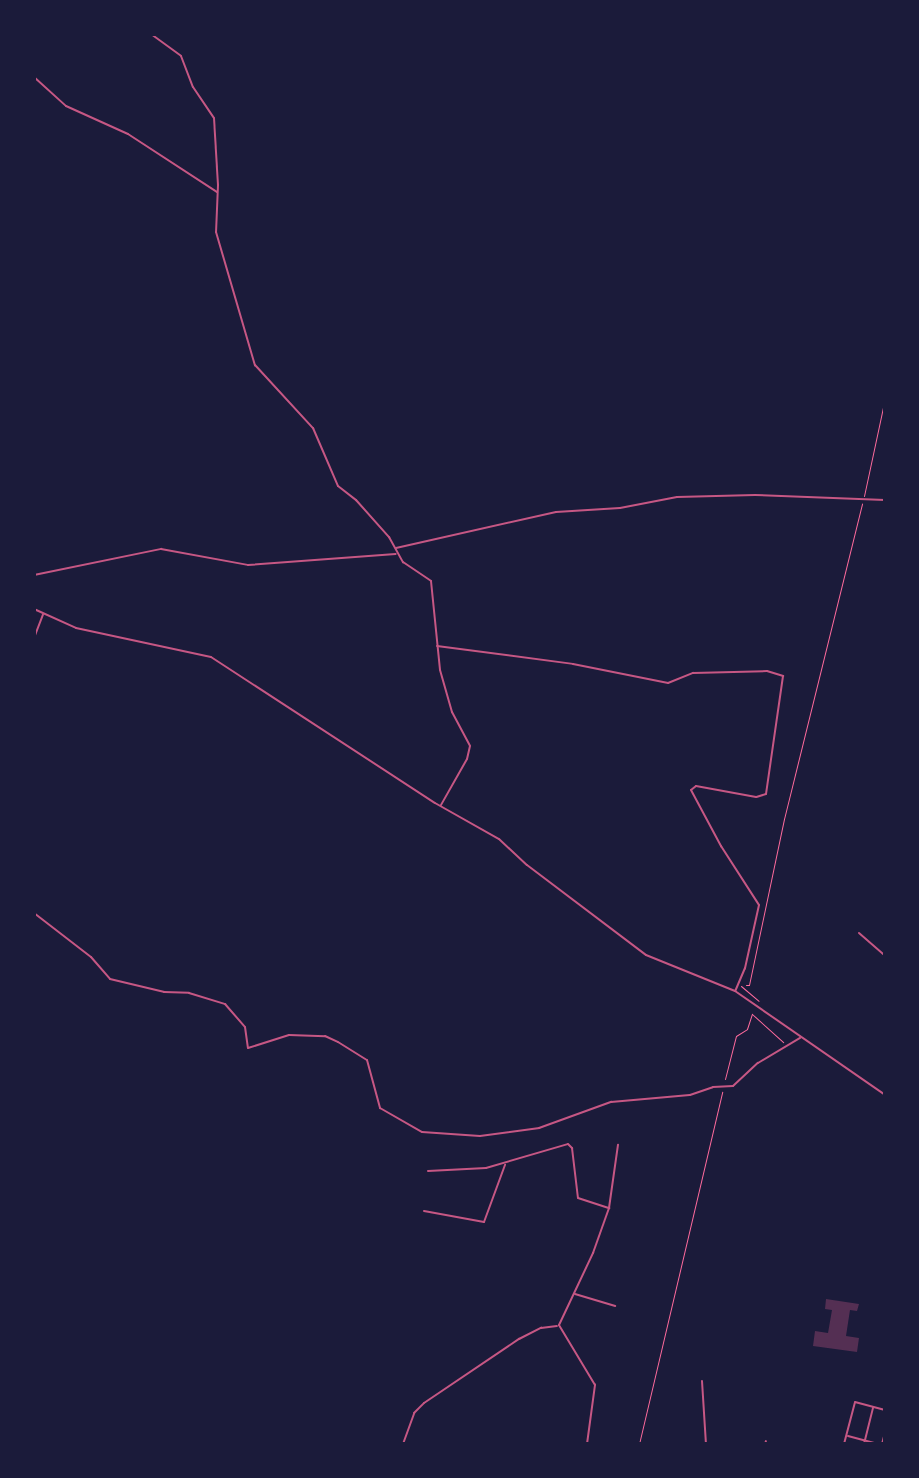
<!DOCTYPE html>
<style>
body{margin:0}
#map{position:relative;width:919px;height:1478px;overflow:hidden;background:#1b1b3a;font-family:Karla,sans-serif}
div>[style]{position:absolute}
.building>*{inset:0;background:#542f53}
.path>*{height:1px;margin:-0.5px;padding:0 0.5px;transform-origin:0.5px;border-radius:0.5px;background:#ff6b9d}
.minor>*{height:2px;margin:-1px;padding:0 1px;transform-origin:1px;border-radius:1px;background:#c65784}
span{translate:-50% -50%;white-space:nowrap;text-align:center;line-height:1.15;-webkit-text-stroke:6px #1b1b3a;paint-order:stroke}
.frame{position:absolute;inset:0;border:36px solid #1b1b3a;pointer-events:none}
</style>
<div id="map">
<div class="building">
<i style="clip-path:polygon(826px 1299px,859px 1304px,857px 1311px,850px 1310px,846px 1336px,859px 1338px,857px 1352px,813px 1346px,815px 1331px,828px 1333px,832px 1310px,825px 1309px)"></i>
</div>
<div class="path">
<i style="left:864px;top:496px;width:100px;rotate:-77.9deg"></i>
<i style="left:746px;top:985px;width:3px"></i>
<i style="left:749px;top:985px;width:170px;rotate:-78.1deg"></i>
<i style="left:784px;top:819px;width:325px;rotate:-76.1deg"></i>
<i style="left:741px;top:986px;width:23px;rotate:40deg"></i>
<i style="left:725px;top:1079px;width:44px;rotate:-75.7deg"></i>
<i style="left:736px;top:1036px;width:13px;rotate:-32deg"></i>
<i style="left:747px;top:1029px;width:16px;rotate:-72deg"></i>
<i style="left:752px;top:1014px;width:42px;rotate:42.1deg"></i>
<i style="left:639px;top:1444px;width:362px;rotate:-76.7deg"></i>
</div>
<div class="minor">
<i style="left:151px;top:34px;width:37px;rotate:36deg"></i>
<i style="left:181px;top:56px;width:33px;rotate:69deg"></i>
<i style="left:193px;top:87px;width:37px;rotate:56deg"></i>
<i style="left:214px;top:118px;width:67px;rotate:86.6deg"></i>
<i style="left:218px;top:185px;width:47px;rotate:92.4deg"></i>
<i style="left:216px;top:232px;width:139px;rotate:73.7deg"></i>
<i style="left:255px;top:365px;width:86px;rotate:47.4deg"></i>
<i style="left:313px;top:428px;width:63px;rotate:66.7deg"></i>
<i style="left:338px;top:486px;width:23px;rotate:38deg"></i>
<i style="left:356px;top:500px;width:50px;rotate:48.3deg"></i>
<i style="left:389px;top:537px;width:29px;rotate:61deg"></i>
<i style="left:403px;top:562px;width:34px;rotate:34deg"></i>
<i style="left:431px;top:581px;width:89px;rotate:84.2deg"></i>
<i style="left:440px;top:670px;width:44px;rotate:74.1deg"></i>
<i style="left:452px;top:712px;width:38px;rotate:62deg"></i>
<i style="left:470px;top:746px;width:13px;rotate:103deg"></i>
<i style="left:467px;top:759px;width:53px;rotate:119.5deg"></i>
<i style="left:34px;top:77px;width:43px;rotate:42.2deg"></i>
<i style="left:66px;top:106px;width:68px;rotate:24.3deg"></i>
<i style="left:128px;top:134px;width:106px;rotate:33.1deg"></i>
<i style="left:396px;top:548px;width:164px;rotate:-12.7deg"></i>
<i style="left:556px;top:512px;width:64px;rotate:-3.6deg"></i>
<i style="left:620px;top:508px;width:58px;rotate:-10.9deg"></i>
<i style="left:677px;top:497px;width:78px;rotate:-1.5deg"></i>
<i style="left:755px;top:495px;width:130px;rotate:2.2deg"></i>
<i style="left:34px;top:575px;width:130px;rotate:-11.6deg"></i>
<i style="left:161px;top:549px;width:88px;rotate:10.4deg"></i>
<i style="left:248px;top:565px;width:148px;rotate:-4.3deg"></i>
<i style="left:34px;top:609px;width:46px;rotate:24.3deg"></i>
<i style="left:76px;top:628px;width:138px;rotate:12.1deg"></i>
<i style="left:211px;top:657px;width:267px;rotate:33.1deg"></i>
<i style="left:435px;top:803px;width:73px;rotate:29.4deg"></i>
<i style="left:499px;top:839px;width:38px;rotate:43deg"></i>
<i style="left:527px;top:865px;width:149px;rotate:37.1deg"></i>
<i style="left:646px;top:955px;width:96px;rotate:22deg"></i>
<i style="left:735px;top:991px;width:183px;rotate:34.7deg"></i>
<i style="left:34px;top:638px;width:25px;rotate:-69deg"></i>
<i style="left:437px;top:646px;width:137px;rotate:7.5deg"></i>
<i style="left:573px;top:664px;width:97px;rotate:11.3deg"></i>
<i style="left:668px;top:683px;width:27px;rotate:-22deg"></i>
<i style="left:693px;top:673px;width:74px;rotate:-1.5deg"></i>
<i style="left:767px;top:671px;width:17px;rotate:17deg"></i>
<i style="left:783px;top:676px;width:119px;rotate:98.2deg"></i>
<i style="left:766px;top:794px;width:10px;rotate:163deg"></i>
<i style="left:756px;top:797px;width:61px;rotate:-169.6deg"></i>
<i style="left:696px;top:786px;width:6px;rotate:141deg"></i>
<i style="left:691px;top:790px;width:64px;rotate:61.8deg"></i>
<i style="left:721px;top:846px;width:70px;rotate:57.2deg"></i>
<i style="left:759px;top:905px;width:65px;rotate:102.5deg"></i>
<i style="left:745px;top:968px;width:25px;rotate:113deg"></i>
<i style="left:34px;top:913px;width:72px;rotate:37.7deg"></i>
<i style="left:91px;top:957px;width:29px;rotate:49deg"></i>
<i style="left:110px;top:979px;width:56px;rotate:13.5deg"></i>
<i style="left:164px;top:992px;width:25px;rotate:2deg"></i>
<i style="left:189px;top:993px;width:38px;rotate:17deg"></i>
<i style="left:225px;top:1004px;width:30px;rotate:49deg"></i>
<i style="left:245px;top:1027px;width:21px;rotate:82deg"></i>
<i style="left:248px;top:1048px;width:43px;rotate:-17.6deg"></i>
<i style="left:289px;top:1035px;width:36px;rotate:2deg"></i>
<i style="left:325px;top:1036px;width:14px;rotate:25deg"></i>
<i style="left:338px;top:1042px;width:34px;rotate:32deg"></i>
<i style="left:367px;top:1060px;width:50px;rotate:74.8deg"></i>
<i style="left:380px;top:1108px;width:48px;rotate:29.7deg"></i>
<i style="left:422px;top:1132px;width:58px;rotate:3.9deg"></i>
<i style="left:480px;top:1136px;width:60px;rotate:-7.7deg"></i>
<i style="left:539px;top:1128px;width:77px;rotate:-19.9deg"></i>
<i style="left:611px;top:1102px;width:79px;rotate:-5.1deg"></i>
<i style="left:690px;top:1095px;width:24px;rotate:-19deg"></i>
<i style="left:713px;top:1087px;width:20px;rotate:-3deg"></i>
<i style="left:733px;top:1086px;width:34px;rotate:-43deg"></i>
<i style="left:758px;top:1063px;width:49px;rotate:-30.8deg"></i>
<i style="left:859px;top:933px;width:35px;rotate:41deg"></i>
<i style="left:428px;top:1171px;width:58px;rotate:-3deg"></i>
<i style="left:486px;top:1168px;width:85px;rotate:-16.3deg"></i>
<i style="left:568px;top:1144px;width:6px;rotate:45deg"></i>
<i style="left:572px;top:1148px;width:50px;rotate:83.2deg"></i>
<i style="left:578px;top:1198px;width:33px;rotate:18deg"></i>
<i style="left:424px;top:1211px;width:61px;rotate:10.4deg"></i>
<i style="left:484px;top:1222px;width:61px;rotate:-69.8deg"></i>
<i style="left:575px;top:1294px;width:42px;rotate:16.7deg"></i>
<i style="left:702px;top:1381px;width:63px;rotate:86.4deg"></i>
<i style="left:848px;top:1436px;width:30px;rotate:15deg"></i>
<i style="left:403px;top:1444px;width:33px;rotate:-70deg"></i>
<i style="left:414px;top:1413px;width:14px;rotate:-45deg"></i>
<i style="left:424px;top:1403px;width:115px;rotate:-34deg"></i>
<i style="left:519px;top:1339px;width:25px;rotate:-27deg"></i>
<i style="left:541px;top:1328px;width:16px;rotate:-7deg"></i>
<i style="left:587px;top:1444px;width:60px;rotate:-82.3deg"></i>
<i style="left:595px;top:1385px;width:70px;rotate:-121deg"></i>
<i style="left:559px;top:1325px;width:80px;rotate:-64.7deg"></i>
<i style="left:593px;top:1253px;width:48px;rotate:-70.4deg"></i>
<i style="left:609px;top:1208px;width:64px;rotate:-81.9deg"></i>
<i style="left:765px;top:1444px;width:3px;rotate:-72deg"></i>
<i style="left:844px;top:1444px;width:43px;rotate:-75.3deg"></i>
<i style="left:855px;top:1402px;width:31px;rotate:15deg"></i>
<i style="left:864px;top:1444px;width:38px;rotate:-76deg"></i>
<i style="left:882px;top:1444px;width:11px;rotate:-75deg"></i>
</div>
<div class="frame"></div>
</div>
